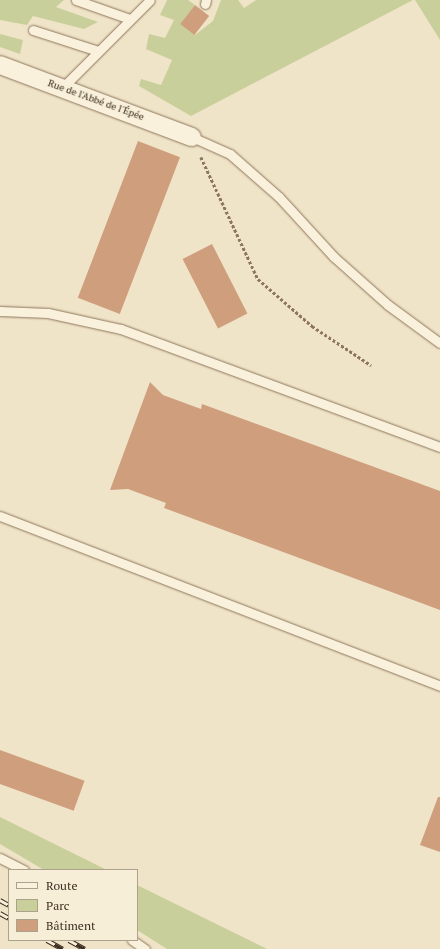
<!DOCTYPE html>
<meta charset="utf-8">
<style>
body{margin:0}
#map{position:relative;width:440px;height:949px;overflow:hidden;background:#f0e4c8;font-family:"PT Serif",serif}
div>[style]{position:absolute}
.green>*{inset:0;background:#c9cf9b}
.building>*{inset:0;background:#cf9f7d;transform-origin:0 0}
.path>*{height:2.5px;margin-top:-1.25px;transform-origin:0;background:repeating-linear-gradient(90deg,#8d765c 0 3px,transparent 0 5px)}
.roads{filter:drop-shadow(0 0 1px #8d765c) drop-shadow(0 0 1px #8d765c)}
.service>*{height:9px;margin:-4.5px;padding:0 4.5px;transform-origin:4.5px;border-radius:4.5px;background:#faf1dc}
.minor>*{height:18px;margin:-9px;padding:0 9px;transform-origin:9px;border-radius:9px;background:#faf1dc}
.rail>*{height:4.5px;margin-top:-2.25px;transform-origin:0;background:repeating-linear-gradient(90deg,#f7eed8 0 9px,#3d2e20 0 18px);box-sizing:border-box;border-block:1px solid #3d2e20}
span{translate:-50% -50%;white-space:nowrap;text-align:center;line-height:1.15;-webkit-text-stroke:3px #f7eed8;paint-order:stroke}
.street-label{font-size:10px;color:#3d2e20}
.legend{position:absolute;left:8px;top:869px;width:130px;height:72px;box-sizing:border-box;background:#f7eed8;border:1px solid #ada18e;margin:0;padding:5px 7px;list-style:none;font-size:12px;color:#3d2e20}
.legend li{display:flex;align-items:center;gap:8px;height:20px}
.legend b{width:20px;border:1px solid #ada18e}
</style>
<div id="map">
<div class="green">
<i style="clip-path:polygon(0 0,64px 0,56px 7px,98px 22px,84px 29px,33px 16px,27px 25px,0 20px)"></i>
<i style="clip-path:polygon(167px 0,188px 0,195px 5px,181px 24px,195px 35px,213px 21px,221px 0,238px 0,244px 8px,256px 0,413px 0,191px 116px,139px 86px,141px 79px,161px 85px,172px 60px,146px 49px,149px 34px,165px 38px,174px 20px,160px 15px)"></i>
<i style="clip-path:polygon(415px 0,440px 0,440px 40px)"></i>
<i style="clip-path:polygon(0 34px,23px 40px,20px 54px,0 47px)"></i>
<i style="clip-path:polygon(0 817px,107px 870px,44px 870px,0 844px)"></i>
<i style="clip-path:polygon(137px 885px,267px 949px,167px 949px,137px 930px)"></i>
</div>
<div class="building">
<i style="left:195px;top:5px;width:18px;height:24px;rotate:38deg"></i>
<i style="left:138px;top:141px;width:45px;height:168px;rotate:21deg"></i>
<i style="left:212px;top:244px;width:78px;height:33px;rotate:63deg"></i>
<i style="clip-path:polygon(150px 382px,163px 395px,201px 409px,202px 404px,440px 491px,440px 610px,164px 508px,166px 503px,128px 489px,110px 490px)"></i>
<i style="left:0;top:750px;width:90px;height:32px;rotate:20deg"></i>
<i style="clip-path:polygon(438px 797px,440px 797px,440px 852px,420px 845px)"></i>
</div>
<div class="path">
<i style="left:201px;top:157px;width:135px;rotate:65deg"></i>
<i style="left:258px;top:279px;width:72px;rotate:41deg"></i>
<i style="left:312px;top:326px;width:71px;rotate:33.5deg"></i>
</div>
<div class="roads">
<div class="service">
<i style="left:76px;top:0;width:57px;rotate:19.4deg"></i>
<i style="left:205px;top:4px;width:4px;rotate:-76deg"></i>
<i style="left:33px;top:30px;width:68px;rotate:17.9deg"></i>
<i style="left:62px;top:88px;width:124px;rotate:-45deg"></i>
<i style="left:192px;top:137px;width:42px;rotate:24.1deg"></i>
<i style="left:230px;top:154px;width:65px;rotate:41.3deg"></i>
<i style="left:279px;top:197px;width:81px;rotate:47.5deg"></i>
<i style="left:334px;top:257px;width:72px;rotate:41.6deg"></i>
<i style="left:388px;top:305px;width:64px;rotate:36.2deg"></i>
<i style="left:0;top:311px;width:48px;rotate:2.4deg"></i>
<i style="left:48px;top:313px;width:75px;rotate:12.4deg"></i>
<i style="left:121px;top:329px;width:340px;rotate:20.3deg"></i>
<i style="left:0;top:516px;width:472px;rotate:21.1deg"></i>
<i style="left:0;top:858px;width:27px;rotate:27deg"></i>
<i style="left:132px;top:940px;width:16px;rotate:35deg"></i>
</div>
<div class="minor">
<i style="left:0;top:65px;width:205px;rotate:20.6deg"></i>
</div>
</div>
<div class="rail">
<i style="left:0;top:900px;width:10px;rotate:29deg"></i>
<i style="left:0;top:913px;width:10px;rotate:29deg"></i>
<i style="left:47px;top:940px;width:18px;rotate:29deg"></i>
<i style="left:69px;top:940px;width:18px;rotate:29deg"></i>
</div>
<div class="street-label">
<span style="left:96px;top:100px;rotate:20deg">Rue de l'Abbé de l'Épée</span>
</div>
<ul class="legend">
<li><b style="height:5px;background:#faf1dc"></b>Route</li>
<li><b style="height:11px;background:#c9cf9b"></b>Parc</li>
<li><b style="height:11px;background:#cf9f7d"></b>Bâtiment</li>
</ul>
</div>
